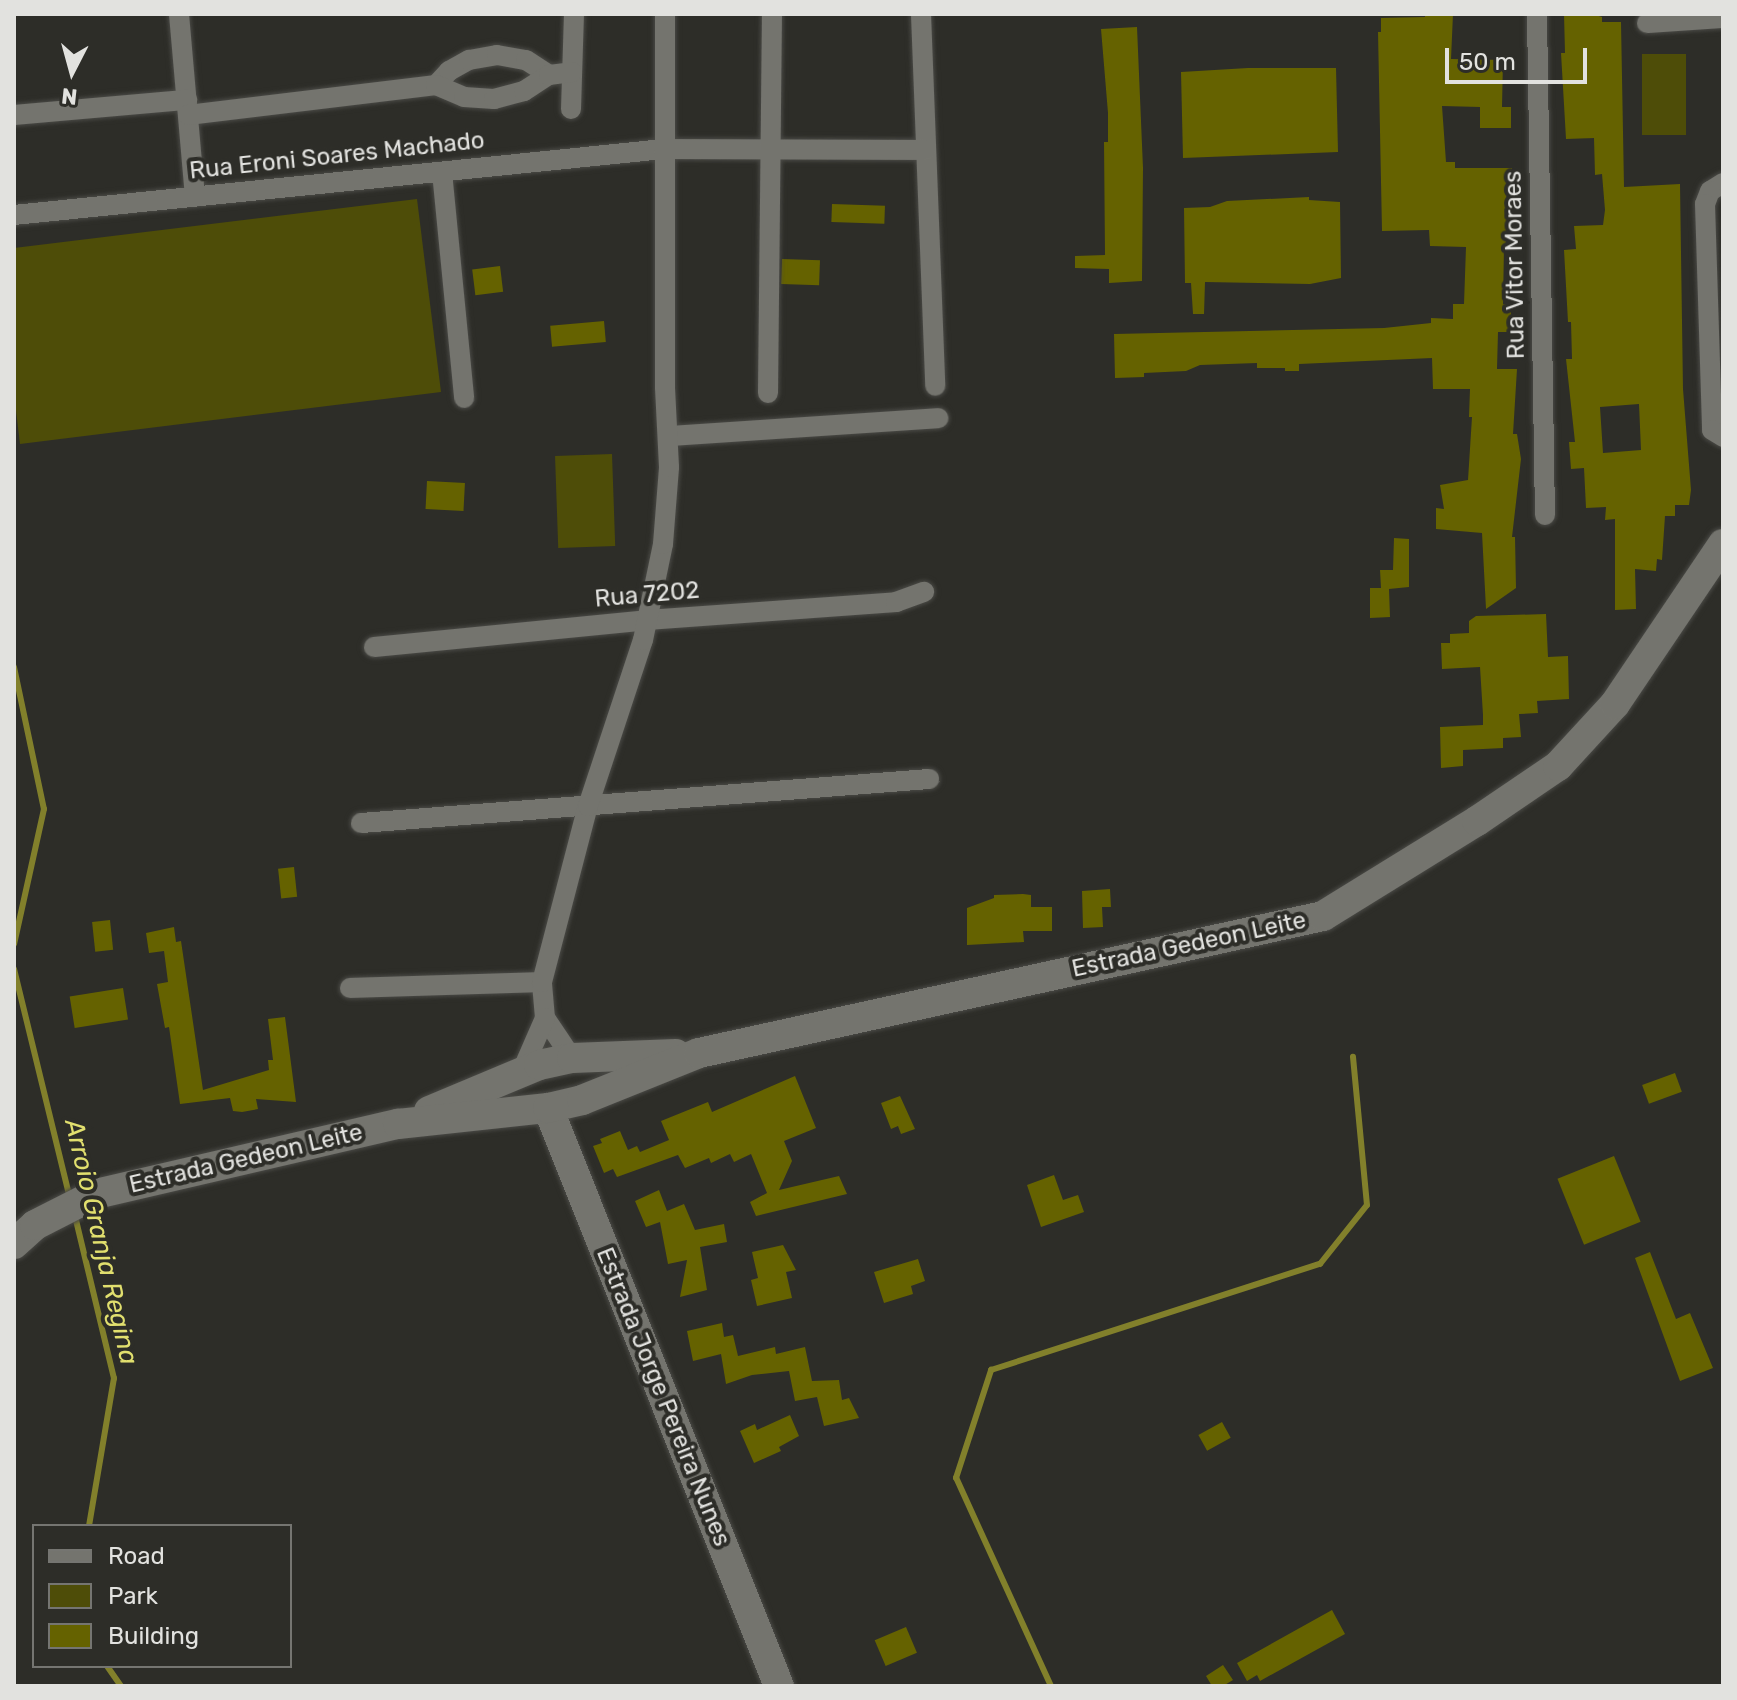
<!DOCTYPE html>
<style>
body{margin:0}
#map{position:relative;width:1737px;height:1700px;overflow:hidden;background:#2d2d28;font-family:Rubik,sans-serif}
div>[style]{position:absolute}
.green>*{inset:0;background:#4e4d08;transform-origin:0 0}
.stream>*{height:6px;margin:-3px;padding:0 3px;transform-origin:3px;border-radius:3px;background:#82802b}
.building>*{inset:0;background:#656200;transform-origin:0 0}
.roads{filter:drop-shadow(0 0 2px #4a4a46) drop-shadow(0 0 2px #4a4a46)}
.street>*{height:20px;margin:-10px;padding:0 10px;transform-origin:10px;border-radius:10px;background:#74746e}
.secondary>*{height:30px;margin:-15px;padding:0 15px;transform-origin:15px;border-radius:15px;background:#74746e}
span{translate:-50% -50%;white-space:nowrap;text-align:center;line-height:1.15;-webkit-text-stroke:8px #2d2d28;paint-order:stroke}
.street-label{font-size:24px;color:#e2e2df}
.water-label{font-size:26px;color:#e1df6e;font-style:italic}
.frame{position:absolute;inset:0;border:16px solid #e2e2df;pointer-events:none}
.legend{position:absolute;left:32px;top:1524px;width:260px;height:144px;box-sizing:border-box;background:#2d2d28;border:2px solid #757571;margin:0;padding:10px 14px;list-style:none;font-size:24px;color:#e2e2df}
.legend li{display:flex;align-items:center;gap:16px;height:40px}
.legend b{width:40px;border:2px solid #757571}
.north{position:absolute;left:32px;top:32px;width:80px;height:80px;-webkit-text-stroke:6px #2d2d28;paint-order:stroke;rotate:186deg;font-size:22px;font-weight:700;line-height:32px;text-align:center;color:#e2e2df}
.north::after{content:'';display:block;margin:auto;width:28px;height:36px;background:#e2e2df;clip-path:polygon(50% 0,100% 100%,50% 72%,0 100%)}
.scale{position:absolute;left:1445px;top:48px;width:142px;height:36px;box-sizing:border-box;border:4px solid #e2e2df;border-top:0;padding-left:10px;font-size:24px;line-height:28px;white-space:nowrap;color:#e2e2df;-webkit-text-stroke:6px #2d2d28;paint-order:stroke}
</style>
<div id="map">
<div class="green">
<i style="left:1642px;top:54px;width:44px;height:81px"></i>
<i style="clip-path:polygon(417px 199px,441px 392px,20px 444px,14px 394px,14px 248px)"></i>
<i style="left:612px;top:454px;width:92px;height:57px;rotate:88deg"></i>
</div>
<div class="stream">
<i style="left:14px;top:667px;width:145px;rotate:78.1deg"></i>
<i style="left:44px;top:809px;width:138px;rotate:102.5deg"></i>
<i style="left:14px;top:969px;width:236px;rotate:76.3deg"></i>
<i style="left:75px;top:1216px;width:167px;rotate:76.5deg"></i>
<i style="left:114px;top:1378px;width:150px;rotate:99.6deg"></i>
<i style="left:107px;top:1666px;width:24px;rotate:55deg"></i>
<i style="left:1051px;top:1686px;width:229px;rotate:-114.5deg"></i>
<i style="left:956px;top:1478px;width:114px;rotate:-72deg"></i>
<i style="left:991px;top:1370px;width:346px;rotate:-17.9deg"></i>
<i style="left:1320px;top:1264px;width:75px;rotate:-51.5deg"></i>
<i style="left:1367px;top:1205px;width:149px;rotate:-95.4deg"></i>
</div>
<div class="building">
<i style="clip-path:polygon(1425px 14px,1453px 14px,1451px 59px,1503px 60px,1502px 107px,1511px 107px,1511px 128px,1480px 128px,1480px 107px,1442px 106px,1446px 162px,1455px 162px,1455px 168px,1512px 168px,1511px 235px,1508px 235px,1507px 247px,1504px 247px,1503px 304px,1511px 304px,1511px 332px,1498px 332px,1497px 369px,1517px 369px,1513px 434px,1517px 434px,1521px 459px,1512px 537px,1515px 537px,1516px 588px,1486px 609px,1482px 533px,1436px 529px,1436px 508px,1444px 509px,1440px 485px,1468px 480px,1472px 417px,1469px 417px,1470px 389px,1433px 389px,1432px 358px,1299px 364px,1299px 371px,1285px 371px,1285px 368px,1257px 368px,1257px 363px,1200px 365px,1186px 371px,1144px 373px,1144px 377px,1115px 378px,1114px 334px,1384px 328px,1431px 323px,1431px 318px,1453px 319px,1453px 304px,1464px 304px,1466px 247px,1430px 246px,1429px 230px,1382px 231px,1378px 32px,1381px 32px,1381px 18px,1425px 17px)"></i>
<i style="clip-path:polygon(evenodd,1564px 14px,1592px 14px,1602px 17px,1602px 22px,1621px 22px,1624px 187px,1680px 184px,1683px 389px,1691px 490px,1689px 505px,1675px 505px,1675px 516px,1665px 516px,1662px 560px,1657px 559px,1656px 571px,1635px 569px,1636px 609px,1615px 610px,1615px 519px,1605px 520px,1606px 507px,1586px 508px,1584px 468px,1571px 469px,1569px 442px,1575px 442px,1566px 359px,1572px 359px,1571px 322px,1568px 322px,1564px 250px,1576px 249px,1574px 226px,1603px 225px,1605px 210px,1602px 174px,1595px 175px,1594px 138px,1566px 139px,1561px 53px,1565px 53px,1564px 14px,1639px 404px,1641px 450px,1603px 453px,1600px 407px,1639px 404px)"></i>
<i style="clip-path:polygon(1137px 27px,1143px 168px,1142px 281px,1109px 283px,1109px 269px,1075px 268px,1075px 256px,1105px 255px,1104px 142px,1108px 142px,1108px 113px,1101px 29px)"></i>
<i style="clip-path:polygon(1248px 68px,1336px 68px,1338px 152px,1183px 158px,1181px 72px)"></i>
<i style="clip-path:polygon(1309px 197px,1309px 200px,1340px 202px,1341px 278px,1310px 284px,1205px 282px,1204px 314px,1193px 314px,1191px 283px,1185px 283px,1184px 208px,1210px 207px,1227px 201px)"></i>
<i style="left:832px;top:204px;width:53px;height:18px;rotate:2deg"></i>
<i style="left:782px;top:259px;width:38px;height:25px;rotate:2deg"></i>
<i style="left:500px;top:266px;width:26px;height:28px;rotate:83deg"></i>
<i style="left:604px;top:321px;width:21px;height:54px;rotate:85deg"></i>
<i style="left:427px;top:481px;width:38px;height:28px;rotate:3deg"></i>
<i style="clip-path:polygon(1394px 538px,1409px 539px,1409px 587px,1389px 589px,1390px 617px,1370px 618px,1370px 588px,1381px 588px,1380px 570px,1393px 570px)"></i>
<i style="clip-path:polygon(1546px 614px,1548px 657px,1568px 656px,1569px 699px,1537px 701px,1538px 713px,1519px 714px,1521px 737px,1503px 738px,1503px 748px,1463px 750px,1463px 766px,1441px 768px,1440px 727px,1483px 725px,1483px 715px,1480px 667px,1442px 669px,1441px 643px,1450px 643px,1450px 634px,1469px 633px,1469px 621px,1476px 616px)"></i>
<i style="left:294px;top:867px;width:30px;height:16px;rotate:84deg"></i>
<i style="clip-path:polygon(1110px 889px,1111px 907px,1102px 907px,1103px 927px,1083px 928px,1082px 891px)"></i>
<i style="clip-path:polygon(1023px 894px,1031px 895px,1031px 907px,1052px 907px,1052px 931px,1023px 931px,1024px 942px,967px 945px,967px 908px,994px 898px,994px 895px)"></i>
<i style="left:110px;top:920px;width:30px;height:18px;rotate:84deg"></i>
<i style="clip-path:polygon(174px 927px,176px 942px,181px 941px,203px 1090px,269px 1070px,268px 1060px,273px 1060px,268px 1019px,285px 1017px,296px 1102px,256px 1099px,258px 1109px,242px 1112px,233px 1111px,230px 1098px,180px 1104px,169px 1027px,165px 1028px,157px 984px,168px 982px,164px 951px,149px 953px,146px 933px)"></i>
<i style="left:123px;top:988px;width:32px;height:54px;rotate:81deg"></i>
<i style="left:1675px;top:1073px;width:20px;height:35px;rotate:70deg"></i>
<i style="clip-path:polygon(795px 1076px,816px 1128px,784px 1141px,792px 1161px,779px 1190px,839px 1176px,847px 1194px,756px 1216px,750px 1202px,767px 1193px,751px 1154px,734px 1162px,730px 1154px,711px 1163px,709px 1158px,685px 1168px,678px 1155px,617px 1177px,613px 1169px,604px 1173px,593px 1146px,602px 1143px,600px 1139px,620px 1131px,628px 1150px,637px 1146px,640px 1152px,669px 1140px,661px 1121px,708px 1102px,712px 1112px)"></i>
<i style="clip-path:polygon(900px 1096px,915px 1129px,901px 1134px,898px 1126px,891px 1129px,881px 1103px)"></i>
<i style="left:1614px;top:1156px;width:71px;height:61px;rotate:68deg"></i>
<i style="clip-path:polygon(1054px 1175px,1063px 1200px,1078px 1195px,1084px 1212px,1041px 1227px,1027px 1185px)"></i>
<i style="clip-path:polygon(659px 1190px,667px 1211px,684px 1204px,695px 1230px,724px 1224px,727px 1242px,700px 1247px,707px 1290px,680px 1297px,687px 1260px,668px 1264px,660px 1222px,646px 1227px,635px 1201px)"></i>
<i style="clip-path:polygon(783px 1245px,796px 1270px,786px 1272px,792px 1298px,757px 1306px,751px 1280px,758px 1278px,752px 1252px)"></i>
<i style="clip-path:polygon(1650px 1252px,1676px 1319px,1690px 1313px,1713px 1368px,1680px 1381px,1635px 1258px)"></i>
<i style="clip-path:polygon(918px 1259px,925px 1281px,911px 1286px,913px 1294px,884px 1303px,874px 1272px)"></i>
<i style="clip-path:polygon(722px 1323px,724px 1337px,733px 1335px,738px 1356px,775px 1347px,776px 1354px,805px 1347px,812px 1381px,839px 1380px,842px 1400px,849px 1398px,859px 1418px,824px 1426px,817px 1397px,795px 1401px,789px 1371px,752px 1375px,726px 1384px,721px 1354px,693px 1361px,687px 1331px)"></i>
<i style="clip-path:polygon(790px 1415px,799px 1436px,779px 1447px,781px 1451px,754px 1463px,740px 1431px,755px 1424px,757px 1430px)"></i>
<i style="left:1222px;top:1422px;width:18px;height:27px;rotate:61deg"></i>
<i style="clip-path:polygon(1332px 1610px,1345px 1634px,1260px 1681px,1257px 1675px,1247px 1681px,1237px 1663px)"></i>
<i style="left:906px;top:1627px;width:28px;height:34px;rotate:67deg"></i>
<i style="clip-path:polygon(1223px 1665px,1233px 1680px,1223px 1686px,1212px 1686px,1206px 1676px)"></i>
</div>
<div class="roads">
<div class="street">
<i style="left:179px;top:14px;width:183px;rotate:85deg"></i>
<i style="left:921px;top:14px;width:372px;rotate:87.8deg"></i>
<i style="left:1537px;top:14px;width:501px;rotate:89.09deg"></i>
<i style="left:1647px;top:23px;width:76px;rotate:-3.8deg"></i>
<i style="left:436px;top:85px;width:19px;rotate:-47deg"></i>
<i style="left:449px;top:71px;width:23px;rotate:-29deg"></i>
<i style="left:469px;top:60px;width:28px;rotate:-10deg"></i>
<i style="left:497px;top:55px;width:29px;rotate:10deg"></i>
<i style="left:526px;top:60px;width:27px;rotate:33deg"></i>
<i style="left:571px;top:109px;width:95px;rotate:-88.2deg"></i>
<i style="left:14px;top:115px;width:174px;rotate:-5deg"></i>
<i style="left:188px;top:115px;width:250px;rotate:-6.9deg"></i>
<i style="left:436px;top:85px;width:30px;rotate:23deg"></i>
<i style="left:464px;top:97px;width:30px;rotate:4deg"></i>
<i style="left:494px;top:99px;width:31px;rotate:-15deg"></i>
<i style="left:524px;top:91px;width:30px;rotate:-33deg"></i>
<i style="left:549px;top:75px;width:23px;rotate:-7deg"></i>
<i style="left:442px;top:172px;width:227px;rotate:84.4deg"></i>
<i style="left:1723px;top:183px;width:15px;rotate:148deg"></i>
<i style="left:1710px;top:191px;width:14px;rotate:111deg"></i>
<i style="left:1705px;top:204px;width:226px;rotate:88.2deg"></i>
<i style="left:1712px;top:430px;width:13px;rotate:32deg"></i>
<i style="left:14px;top:215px;width:653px;rotate:-5.8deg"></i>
<i style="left:664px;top:149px;width:262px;rotate:0.2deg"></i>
<i style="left:768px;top:393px;width:379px;rotate:-89.4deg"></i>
<i style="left:669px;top:436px;width:270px;rotate:-3.8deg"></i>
<i style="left:374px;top:647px;width:274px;rotate:-5.6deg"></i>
<i style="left:647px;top:620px;width:250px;rotate:-4.1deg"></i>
<i style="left:896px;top:602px;width:30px;rotate:-20deg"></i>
<i style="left:361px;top:823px;width:570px;rotate:-4.43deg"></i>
<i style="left:350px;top:988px;width:192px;rotate:-1.8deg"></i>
<i style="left:572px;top:1058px;width:48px;rotate:-124deg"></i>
<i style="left:545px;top:1018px;width:36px;rotate:-95deg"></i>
<i style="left:542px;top:982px;width:182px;rotate:-75.4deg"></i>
<i style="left:588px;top:806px;width:175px;rotate:-71.7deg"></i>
<i style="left:643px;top:640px;width:98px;rotate:-78.2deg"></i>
<i style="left:663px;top:544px;width:77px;rotate:-85.5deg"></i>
<i style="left:669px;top:467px;width:80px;rotate:-92.9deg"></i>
<i style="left:665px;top:387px;width:373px;rotate:-90deg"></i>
<i style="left:521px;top:1073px;width:60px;rotate:-66.4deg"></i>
</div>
<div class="secondary">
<i style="left:548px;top:1108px;width:622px;rotate:68.22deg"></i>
<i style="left:429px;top:1111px;width:119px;rotate:-22.7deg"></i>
<i style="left:539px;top:1065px;width:34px;rotate:-12deg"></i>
<i style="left:572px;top:1058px;width:104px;rotate:-2.2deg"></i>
<i style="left:14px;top:1244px;width:28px;rotate:-42deg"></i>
<i style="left:35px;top:1225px;width:68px;rotate:-26.9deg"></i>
<i style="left:96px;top:1194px;width:310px;rotate:-13.1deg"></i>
<i style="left:398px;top:1124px;width:151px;rotate:-6.1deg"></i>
<i style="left:548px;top:1108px;width:35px;rotate:-13deg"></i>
<i style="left:582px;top:1100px;width:126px;rotate:-21.9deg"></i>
<i style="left:699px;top:1053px;width:639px;rotate:-12.38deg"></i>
<i style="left:1323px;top:916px;width:181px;rotate:-31.7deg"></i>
<i style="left:1477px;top:821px;width:98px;rotate:-34.2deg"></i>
<i style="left:1558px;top:766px;width:84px;rotate:-47.4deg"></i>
<i style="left:1615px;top:704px;width:193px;rotate:-56deg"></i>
</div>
</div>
<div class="street-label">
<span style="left:337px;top:156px;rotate:-6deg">Rua Eroni Soares Machado</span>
<span style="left:1515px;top:265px;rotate:-91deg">Rua Vitor Moraes</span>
<span style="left:647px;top:595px;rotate:-5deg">Rua 7202</span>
<span style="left:1189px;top:945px;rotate:-12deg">Estrada Gedeon Leite</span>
<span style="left:246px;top:1159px;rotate:-13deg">Estrada Gedeon Leite</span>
<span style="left:663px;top:1397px;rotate:68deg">Estrada Jorge Pereira Nunes</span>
</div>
<div class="water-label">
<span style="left:101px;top:1242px;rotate:77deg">Arroio Granja Regina</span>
</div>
<div class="frame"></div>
<ul class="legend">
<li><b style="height:10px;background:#74746e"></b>Road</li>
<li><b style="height:22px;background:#4e4d08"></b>Park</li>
<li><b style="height:22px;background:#656200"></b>Building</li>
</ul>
<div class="north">N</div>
<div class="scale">50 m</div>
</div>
